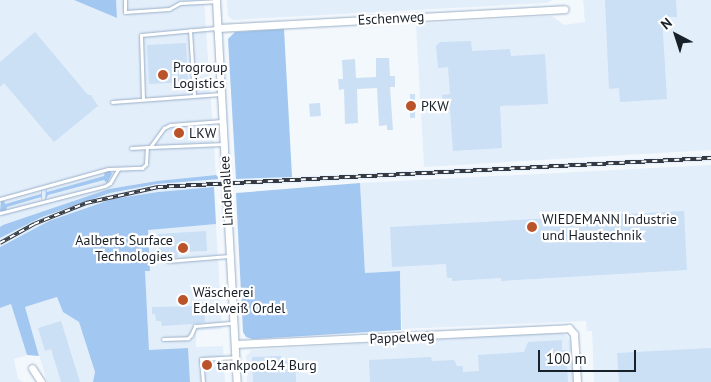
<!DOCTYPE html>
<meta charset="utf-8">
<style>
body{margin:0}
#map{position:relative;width:711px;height:382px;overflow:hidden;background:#f3f8fd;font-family:"PT Sans",sans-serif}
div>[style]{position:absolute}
.built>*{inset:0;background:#e3eefb}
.green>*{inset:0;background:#a2c7f0}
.building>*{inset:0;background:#cbdff5;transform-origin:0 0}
.roads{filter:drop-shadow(0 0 1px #99afc7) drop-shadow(0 0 1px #99afc7)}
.service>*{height:3px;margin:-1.5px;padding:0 1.5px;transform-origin:1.5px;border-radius:1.5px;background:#fff}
.minor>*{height:7px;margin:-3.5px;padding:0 3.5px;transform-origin:3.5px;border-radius:3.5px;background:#fff}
.rail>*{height:4px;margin-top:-2px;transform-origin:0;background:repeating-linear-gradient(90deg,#fff 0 5.5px,#333a43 0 11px);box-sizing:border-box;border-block:1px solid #333a43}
.dots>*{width:14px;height:14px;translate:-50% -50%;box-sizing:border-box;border:2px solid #fff;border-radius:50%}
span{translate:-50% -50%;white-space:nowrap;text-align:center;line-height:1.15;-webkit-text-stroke:4.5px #fff;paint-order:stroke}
.street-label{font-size:14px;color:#182029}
.poi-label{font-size:14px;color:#182029}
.left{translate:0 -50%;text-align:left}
.right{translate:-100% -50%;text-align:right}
.north{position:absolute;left:651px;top:10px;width:50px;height:50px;-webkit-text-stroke:4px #fff;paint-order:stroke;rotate:320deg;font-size:14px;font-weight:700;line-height:20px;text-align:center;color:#182029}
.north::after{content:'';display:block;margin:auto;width:18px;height:22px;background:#182029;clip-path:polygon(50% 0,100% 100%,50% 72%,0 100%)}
.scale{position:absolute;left:538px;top:350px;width:98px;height:22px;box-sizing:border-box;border:2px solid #182029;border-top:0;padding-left:6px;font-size:15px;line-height:18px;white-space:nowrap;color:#182029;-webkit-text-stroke:4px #fff;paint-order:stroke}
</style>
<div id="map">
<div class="built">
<i style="clip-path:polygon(0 0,74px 0,117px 18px,116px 0,204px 0,216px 175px,157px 181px,110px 189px,0 227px)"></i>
<i style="clip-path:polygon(227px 0,553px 0,546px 3px,233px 20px,228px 16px)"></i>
<i style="clip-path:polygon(583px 0,711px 0,711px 150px,424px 167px,416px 24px,552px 16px,564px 25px,585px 22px)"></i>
<i style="clip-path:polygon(711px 155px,711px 161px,214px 187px,158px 192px,112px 199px,87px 207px,49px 221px,0 247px,0 238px,42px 217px,110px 193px,157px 184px)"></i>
<i style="clip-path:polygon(711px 165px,711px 382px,594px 382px,592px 331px,587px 331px,586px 321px,402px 329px,400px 271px,365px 273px,360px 183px)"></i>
<i style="clip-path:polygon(216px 224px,222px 329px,196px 331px,196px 347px,223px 346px,225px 382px,190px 382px,188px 348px,149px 351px,145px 271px,150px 271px,148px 229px)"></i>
<i style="clip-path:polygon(58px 297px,63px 312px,79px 322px,95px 372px,93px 382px,47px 382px,25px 307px)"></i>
<i style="clip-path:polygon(11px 304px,27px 355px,14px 359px,18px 378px,23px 382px,0 382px,0 308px)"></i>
<i style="clip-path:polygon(559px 332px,566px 335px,571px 342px,574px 382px,247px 382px,246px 356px,252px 350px)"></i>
</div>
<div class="green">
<i style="clip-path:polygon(74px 0,116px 0,117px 18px)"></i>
<i style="clip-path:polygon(284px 29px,292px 177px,236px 179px,228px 39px,235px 32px)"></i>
<i style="clip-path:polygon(110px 170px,112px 174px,107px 183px,104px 180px,48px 195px,45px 201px,46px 188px,47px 192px,104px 176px,105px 172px)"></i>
<i style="clip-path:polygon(216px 175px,220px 179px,157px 184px,110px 193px,42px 217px,0 238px,0 227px,3px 225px,109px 189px,157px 181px)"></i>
<i style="clip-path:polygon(360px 183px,365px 273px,400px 271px,401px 330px,252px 339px,246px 337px,243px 332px,236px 193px)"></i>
<i style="clip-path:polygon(214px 187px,216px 224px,148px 230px,150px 271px,145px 271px,149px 350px,188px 348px,190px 382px,93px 382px,95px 372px,79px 322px,63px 312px,57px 297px,25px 307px,39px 356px,27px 355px,11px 304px,0 308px,0 247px,49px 221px,112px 199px,158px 192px)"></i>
<i style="clip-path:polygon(42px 189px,42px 201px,41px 197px,7px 207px,6px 211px,0 211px,1px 201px,4px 201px,5px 204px,41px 194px)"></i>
</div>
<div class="building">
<i style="clip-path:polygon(605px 0,676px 0,677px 17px,662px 17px,667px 99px,620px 102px,619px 88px,609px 89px)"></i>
<i style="clip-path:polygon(35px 32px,88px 95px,91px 95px,98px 106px,54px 142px,4px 83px,0 87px,0 62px)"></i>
<i style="clip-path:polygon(471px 41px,472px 51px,510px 49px,511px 56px,545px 54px,548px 104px,500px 106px,502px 148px,453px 151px,450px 109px,443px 109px,442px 95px,450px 94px,448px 67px,438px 68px,436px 46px,440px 42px)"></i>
<i style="left:186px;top:43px;width:39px;height:39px;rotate:87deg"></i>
<i style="clip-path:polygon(376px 58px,389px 58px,390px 76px,395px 76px,395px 87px,390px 87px,393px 130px,387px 130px,387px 125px,379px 126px,377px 88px,357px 89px,358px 123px,345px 124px,344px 89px,339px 90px,338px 79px,343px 79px,342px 60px,355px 59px,356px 78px,376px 77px)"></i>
<i style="left:410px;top:94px;width:5px;height:24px"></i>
<i style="left:320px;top:103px;width:13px;height:11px;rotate:86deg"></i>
<i style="clip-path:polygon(684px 211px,687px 270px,501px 281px,501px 278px,452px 281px,452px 278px,447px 278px,446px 264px,392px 267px,390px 227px)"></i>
<i style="clip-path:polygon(206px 231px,207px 251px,178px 252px,178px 257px,160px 259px,158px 234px)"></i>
<i style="clip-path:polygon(204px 306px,205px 322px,192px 324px,162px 326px,161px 321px,156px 321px,155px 314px,152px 314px,152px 307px)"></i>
<i style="clip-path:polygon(61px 321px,80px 382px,61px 382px,51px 349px,45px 351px,38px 328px)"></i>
<i style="clip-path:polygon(562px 340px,562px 350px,566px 350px,568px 382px,370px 382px,369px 360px,431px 357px,432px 361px,454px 360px,457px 366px,463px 366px,463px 372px,479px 371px,478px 355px,524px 352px,528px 342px)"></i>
<i style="clip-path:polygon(711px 348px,711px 382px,619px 382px,617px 353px)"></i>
<i style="clip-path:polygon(281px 356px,282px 361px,295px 360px,296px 382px,253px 382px,252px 357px)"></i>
</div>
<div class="roads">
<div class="service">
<i style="left:125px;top:0;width:12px;rotate:90deg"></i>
<i style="left:125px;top:12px;width:44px;rotate:-3.9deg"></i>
<i style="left:169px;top:9px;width:13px;rotate:-29deg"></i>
<i style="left:180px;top:3px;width:35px;rotate:-3deg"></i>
<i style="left:190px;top:30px;width:66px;rotate:86.5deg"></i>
<i style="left:143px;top:99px;width:64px;rotate:-91.8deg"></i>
<i style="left:141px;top:35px;width:76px;rotate:-5.3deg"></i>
<i style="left:112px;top:102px;width:109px;rotate:-4.2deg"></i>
<i style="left:151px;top:147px;width:73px;rotate:-2.4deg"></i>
<i style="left:131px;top:148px;width:19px;rotate:-3deg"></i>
<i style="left:150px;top:147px;width:24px;rotate:-54deg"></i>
<i style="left:164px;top:128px;width:7px;rotate:-27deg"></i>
<i style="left:170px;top:125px;width:52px;rotate:-4.4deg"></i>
<i style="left:0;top:199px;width:112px;rotate:-15.5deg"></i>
<i style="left:108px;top:169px;width:34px;rotate:-2deg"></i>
<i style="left:142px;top:168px;width:6px;rotate:-45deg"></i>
<i style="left:146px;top:164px;width:17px;rotate:-87deg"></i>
<i style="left:0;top:213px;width:108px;rotate:-14.4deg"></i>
<i style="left:105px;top:186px;width:6px;rotate:-31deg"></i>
<i style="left:110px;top:183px;width:16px;rotate:-60deg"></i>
<i style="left:168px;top:261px;width:61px;rotate:-4.7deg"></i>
<i style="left:163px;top:339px;width:25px;rotate:-2deg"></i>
<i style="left:188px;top:338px;width:4px;rotate:-45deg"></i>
<i style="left:191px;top:335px;width:10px;rotate:-66deg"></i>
<i style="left:195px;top:326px;width:38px;rotate:-5deg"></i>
<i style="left:203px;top:382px;width:23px;rotate:-95deg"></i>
<i style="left:201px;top:359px;width:34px;rotate:-3deg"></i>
</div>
<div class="minor">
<i style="left:216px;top:0;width:383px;rotate:86.9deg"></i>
<i style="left:217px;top:28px;width:348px;rotate:-3.1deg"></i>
<i style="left:235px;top:344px;width:334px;rotate:-2.7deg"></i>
<i style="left:569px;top:328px;width:8px;rotate:50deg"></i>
<i style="left:574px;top:334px;width:48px;rotate:86.4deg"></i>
<i style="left:32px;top:368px;width:17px;rotate:57deg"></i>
</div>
</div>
<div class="rail">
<i style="left:0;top:243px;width:39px;rotate:-29deg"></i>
<i style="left:34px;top:224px;width:56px;rotate:-22deg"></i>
<i style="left:86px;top:203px;width:74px;rotate:-12.5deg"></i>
<i style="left:158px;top:187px;width:554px;rotate:-3deg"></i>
</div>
<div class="dots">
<i style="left:163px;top:75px;background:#ba5329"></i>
<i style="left:411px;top:106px;background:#ba5329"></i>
<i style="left:179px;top:133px;background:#ba5329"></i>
<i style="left:532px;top:227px;background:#ba5329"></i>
<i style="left:183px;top:248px;background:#ba5329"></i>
<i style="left:183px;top:300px;background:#ba5329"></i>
<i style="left:207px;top:365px;background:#ba5329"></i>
</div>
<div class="street-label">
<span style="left:391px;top:18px;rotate:-3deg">Eschenweg</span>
<span style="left:226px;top:191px;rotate:-93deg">Lindenallee</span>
<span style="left:402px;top:337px;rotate:-3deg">Pappelweg</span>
</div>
<div class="poi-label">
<span class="left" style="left:173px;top:75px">Progroup<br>Logistics</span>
<span class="left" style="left:421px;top:106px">PKW</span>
<span class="left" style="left:189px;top:133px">LKW</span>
<span class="left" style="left:542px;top:227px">WIEDEMANN Industrie<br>und Haustechnik</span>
<span class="right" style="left:173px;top:248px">Aalberts Surface<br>Technologies</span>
<span class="left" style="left:193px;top:300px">Wäscherei<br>Edelweiß Ordel</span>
<span class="left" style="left:217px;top:365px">tankpool24 Burg</span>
</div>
<div class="north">N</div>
<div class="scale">100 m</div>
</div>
